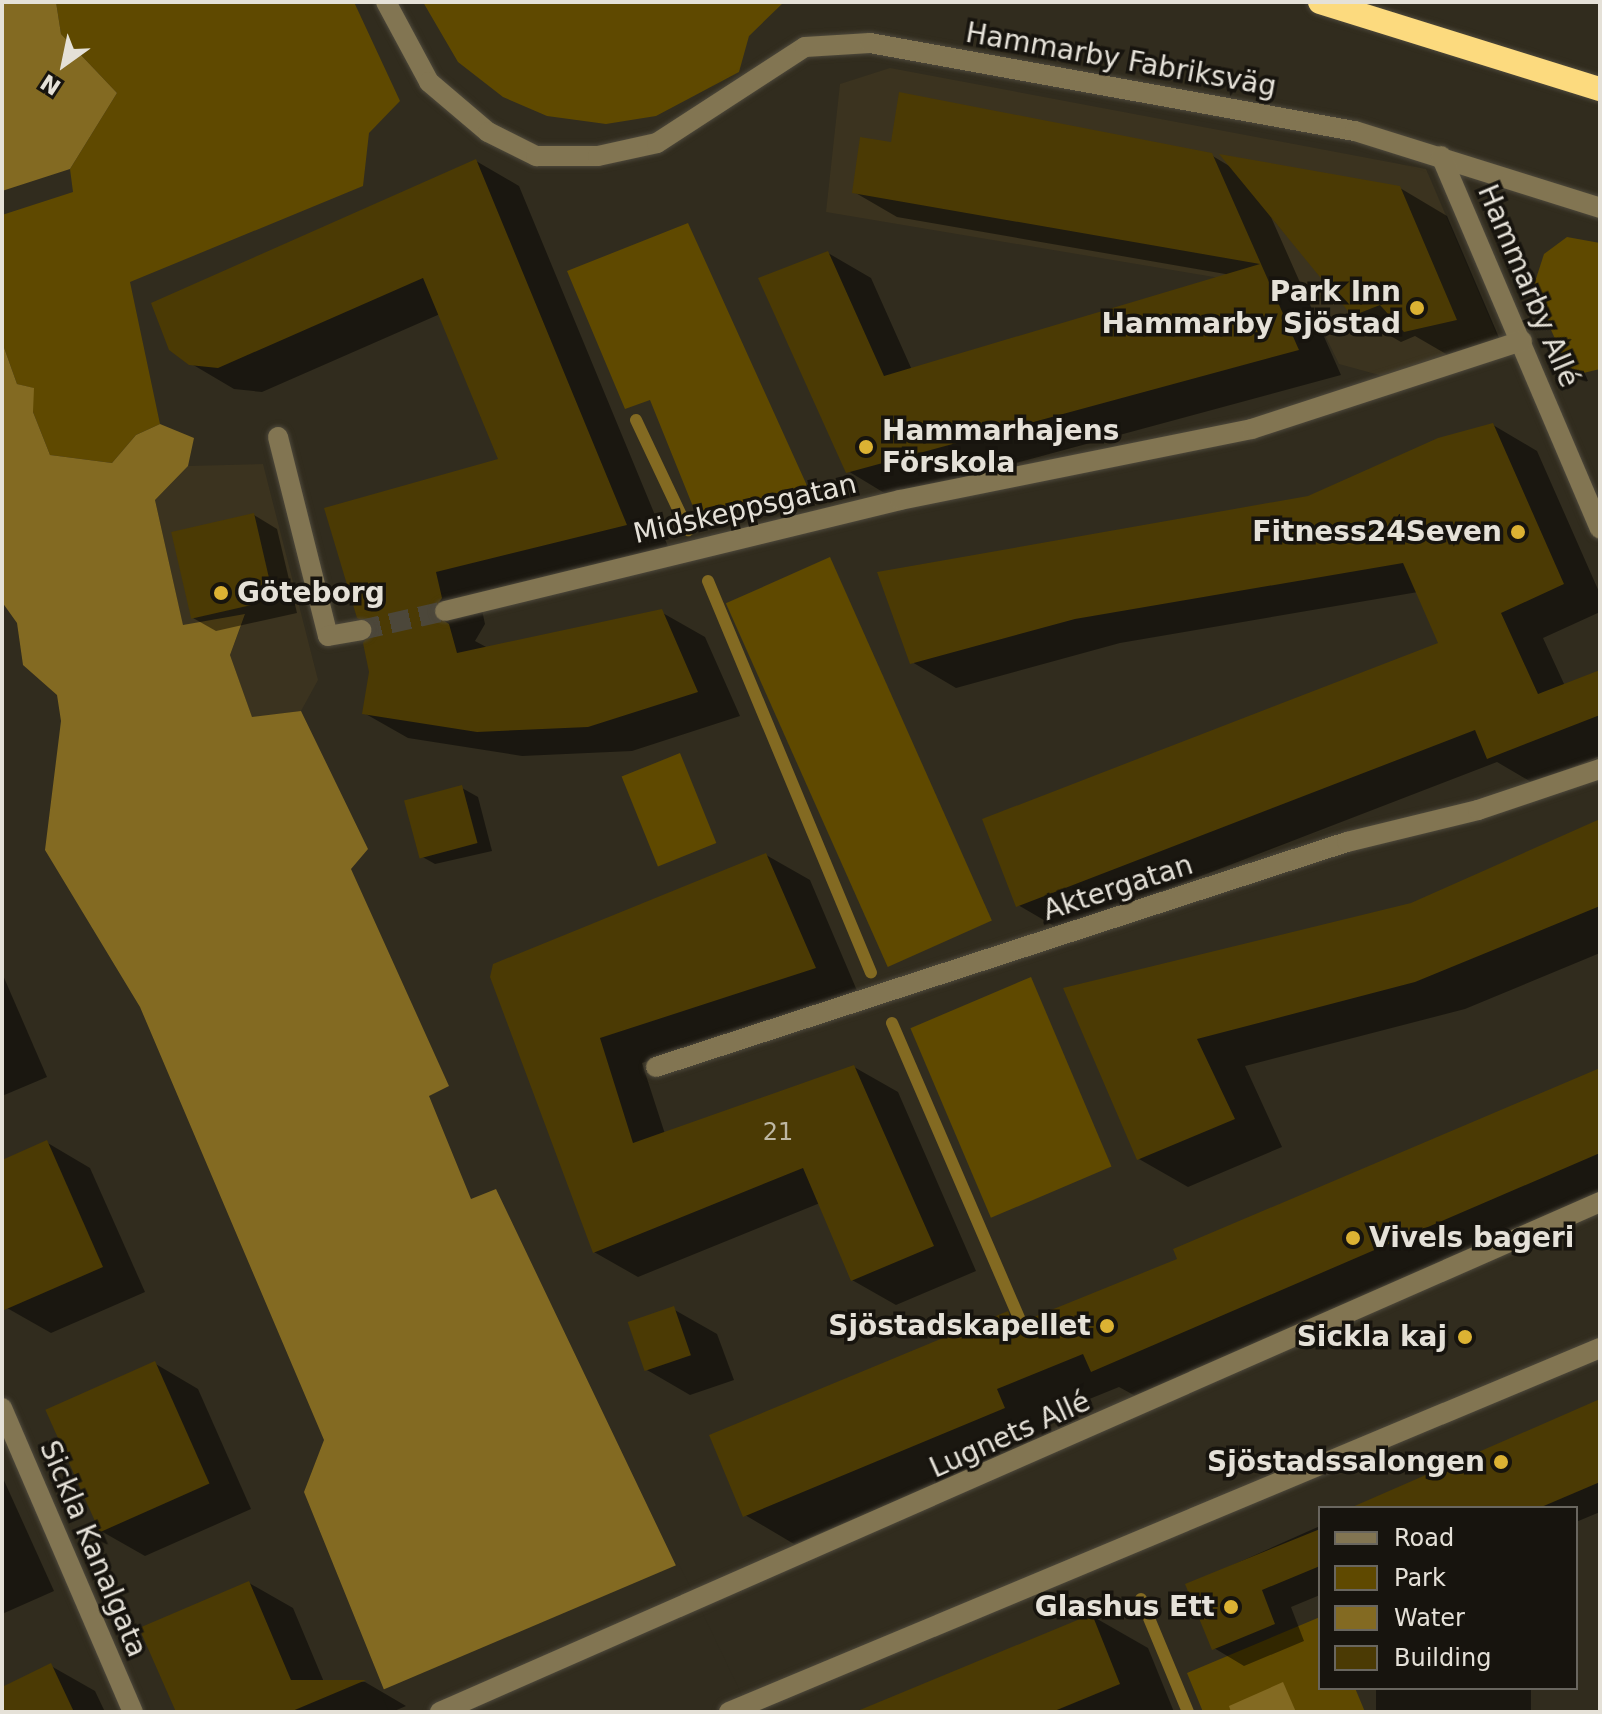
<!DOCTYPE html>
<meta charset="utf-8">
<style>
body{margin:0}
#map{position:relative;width:1602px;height:1714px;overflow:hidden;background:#312c1e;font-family:"DejaVu Sans",sans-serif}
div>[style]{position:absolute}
.built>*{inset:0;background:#3b331f}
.green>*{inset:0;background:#5f4900;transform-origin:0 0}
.water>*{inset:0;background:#836a22}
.pier>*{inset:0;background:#312c1e}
.shadow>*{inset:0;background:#0007;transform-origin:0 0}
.stream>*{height:12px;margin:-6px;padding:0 6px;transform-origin:6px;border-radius:6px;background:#836a22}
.building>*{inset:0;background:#4b3a04;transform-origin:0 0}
.minor-tunnel>*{height:20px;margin-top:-10px;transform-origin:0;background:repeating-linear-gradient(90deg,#4c473a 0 20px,transparent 0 30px)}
.roads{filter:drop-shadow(0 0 2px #4e493c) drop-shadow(0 0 2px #4e493c)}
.minor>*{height:20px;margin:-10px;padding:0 10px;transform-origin:10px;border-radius:10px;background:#827552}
.highway>*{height:24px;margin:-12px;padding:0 12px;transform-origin:12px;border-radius:12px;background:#fcda7e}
.dots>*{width:22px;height:22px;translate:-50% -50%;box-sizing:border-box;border:4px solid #17140e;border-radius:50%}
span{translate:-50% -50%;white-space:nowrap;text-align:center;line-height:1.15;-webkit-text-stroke:7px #17140e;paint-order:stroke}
.number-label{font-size:24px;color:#beb7a3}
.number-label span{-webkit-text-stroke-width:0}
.street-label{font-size:28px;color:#e5e1d8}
.poi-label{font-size:28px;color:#e5e1d8;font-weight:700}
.right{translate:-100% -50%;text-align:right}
.left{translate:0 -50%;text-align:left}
.frame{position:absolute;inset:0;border:4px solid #e5e1d8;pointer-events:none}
.legend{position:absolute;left:1318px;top:1506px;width:260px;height:184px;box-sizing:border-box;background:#17140e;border:2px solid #69665f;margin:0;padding:10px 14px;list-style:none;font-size:24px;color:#e5e1d8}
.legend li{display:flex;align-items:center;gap:16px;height:40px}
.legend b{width:40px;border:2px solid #69665f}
.north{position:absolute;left:24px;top:24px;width:80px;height:80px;-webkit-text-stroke:6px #17140e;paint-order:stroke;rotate:213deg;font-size:22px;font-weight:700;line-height:32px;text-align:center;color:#e5e1d8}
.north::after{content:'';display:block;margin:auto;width:28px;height:36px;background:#e5e1d8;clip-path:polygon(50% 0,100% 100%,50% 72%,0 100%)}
</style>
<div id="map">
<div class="built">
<i style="clip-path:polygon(890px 68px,1426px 169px,1501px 345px,1394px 379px,1339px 364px,1304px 292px,826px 212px,840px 84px)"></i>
<i style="clip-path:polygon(263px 464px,318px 680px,301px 711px,252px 718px,230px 655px,245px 615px,183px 626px,155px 500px,188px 466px)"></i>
</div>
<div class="green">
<i style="clip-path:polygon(56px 2px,354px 2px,400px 101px,369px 133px,363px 186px,130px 282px,160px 424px,136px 435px,112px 463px,50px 455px,33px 412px,33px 388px,17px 384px,2px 342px,2px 215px,73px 192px,70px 169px,117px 93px,61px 34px)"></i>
<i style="clip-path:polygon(423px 2px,784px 2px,749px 36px,739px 72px,656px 116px,606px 124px,547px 116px,503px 97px,458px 62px)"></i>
<i style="clip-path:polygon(688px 223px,809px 490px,698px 519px,650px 400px,625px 409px,567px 271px)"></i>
<i style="clip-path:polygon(1567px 237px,1600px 243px,1600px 369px,1571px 376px,1533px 288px,1544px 254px)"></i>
<i style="left:830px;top:557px;width:398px;height:114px;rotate:66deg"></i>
<i style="left:680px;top:753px;width:97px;height:63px;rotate:68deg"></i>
<i style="left:1031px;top:977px;width:206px;height:131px;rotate:67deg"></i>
<i style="clip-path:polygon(1320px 1617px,1320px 1688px,1355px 1688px,1365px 1712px,1203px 1712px,1187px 1673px)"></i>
</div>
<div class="water">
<i style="clip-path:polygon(2px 2px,56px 2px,61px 34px,117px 93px,70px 169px,2px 191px)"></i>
<i style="clip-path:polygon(2px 342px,17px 384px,34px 388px,33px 412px,50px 455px,112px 463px,136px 435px,160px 424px,194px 438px,188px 466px,155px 500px,183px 625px,245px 614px,230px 655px,252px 717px,301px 711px,368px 849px,351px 869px,449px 1086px,429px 1096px,471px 1199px,496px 1189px,746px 1712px,393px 1712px,304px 1492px,324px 1440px,140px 1007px,45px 850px,61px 721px,57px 695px,23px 665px,17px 623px,2px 602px)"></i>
<i style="clip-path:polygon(1283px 1682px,1296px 1712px,1231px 1712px,1229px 1706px)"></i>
</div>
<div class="pier">
<i style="clip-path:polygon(679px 1564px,750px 1712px,389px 1712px,380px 1691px)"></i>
</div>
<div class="shadow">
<i style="clip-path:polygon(893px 144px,1211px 155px,1231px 167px,1400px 188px,1447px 216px,1503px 347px,1453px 358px,1415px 336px,1401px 342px,1354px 315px,1271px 217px,1341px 375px,891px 497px,848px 471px,828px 253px,871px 278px,912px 370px,1231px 275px,897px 217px,854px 192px)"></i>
<i style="clip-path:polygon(476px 161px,519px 186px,669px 549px,479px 596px,485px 624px,475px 641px,488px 648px,661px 612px,705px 637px,740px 716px,632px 751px,522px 756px,408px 738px,364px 713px,371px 672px,500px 461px,440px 314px,262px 392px,234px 389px,190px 363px)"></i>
<i style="clip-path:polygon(1493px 425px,1537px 451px,1600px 594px,1600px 612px,1543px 638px,1565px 686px,1600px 673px,1600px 756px,1533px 783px,1497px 762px,1061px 930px,1018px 905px,1441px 644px,1418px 592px,1120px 643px,956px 688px,912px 662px)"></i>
<i style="clip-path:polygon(254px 515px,277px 529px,297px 613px,216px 631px,193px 618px)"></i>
<i style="clip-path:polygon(462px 788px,478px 797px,492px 851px,435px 864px,419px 855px)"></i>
<i style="clip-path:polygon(1600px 821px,1600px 953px,1465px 1009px,1245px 1066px,1282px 1147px,1188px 1187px,1139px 1159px,1065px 989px,1411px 905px)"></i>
<i style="clip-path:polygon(766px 855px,810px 880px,858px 993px,642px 1063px,665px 1134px,854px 1067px,898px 1092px,976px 1271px,896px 1305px,852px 1280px,820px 1203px,638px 1277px,594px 1252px,492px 976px)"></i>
<i style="clip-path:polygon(2px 973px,47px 1077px,2px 1096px)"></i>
<i style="clip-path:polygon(1600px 1071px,1600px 1202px,1141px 1399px,1119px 1387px,1045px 1417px,1053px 1436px,794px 1544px,745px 1515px,1008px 1313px,1024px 1323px,1179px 1260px)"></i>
<i style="clip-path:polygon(46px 1142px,90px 1168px,145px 1292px,51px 1333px,7px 1308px,2px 1297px,2px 1162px)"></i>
<i style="clip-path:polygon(673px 1309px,717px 1334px,734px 1380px,690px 1395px,647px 1370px)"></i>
<i style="clip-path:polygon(154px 1363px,198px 1389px,251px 1509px,145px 1556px,101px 1531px)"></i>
<i style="clip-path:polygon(1600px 1403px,1600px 1512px,1576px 1522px,1576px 1508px,1361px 1508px)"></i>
<i style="clip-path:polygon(2px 1476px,54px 1591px,2px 1614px)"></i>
<i style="clip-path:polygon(1320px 1526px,1320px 1595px,1291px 1607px,1304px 1641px,1244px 1666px,1214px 1648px,1188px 1585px)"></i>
<i style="clip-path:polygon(249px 1583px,293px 1608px,324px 1682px,365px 1682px,406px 1706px,392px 1712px,179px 1712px)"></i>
<i style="clip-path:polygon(1092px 1616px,1148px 1648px,1174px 1712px,858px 1712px)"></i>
<i style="clip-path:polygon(51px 1666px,95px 1691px,105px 1712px,2px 1712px,2px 1689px)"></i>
<i style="left:1376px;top:1688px;width:155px;height:25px"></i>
</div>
<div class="stream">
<i style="left:636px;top:420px;width:122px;rotate:64.7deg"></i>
<i style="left:708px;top:581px;width:424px;rotate:67.4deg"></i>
<i style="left:892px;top:1023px;width:341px;rotate:66.7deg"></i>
<i style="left:1141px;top:1599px;width:122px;rotate:67.4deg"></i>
</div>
<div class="building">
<i style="clip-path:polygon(899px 92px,1212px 153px,1299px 350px,846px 473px,758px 278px,828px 251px,884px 376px,1260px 264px,852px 193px,860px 137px,891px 142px)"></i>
<i style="clip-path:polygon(1219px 154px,1400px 186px,1457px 320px,1404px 332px,1380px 305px,1352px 316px)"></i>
<i style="clip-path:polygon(476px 159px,627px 525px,436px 572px,442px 598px,432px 613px,449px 624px,457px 653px,662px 609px,698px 692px,588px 727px,477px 732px,362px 714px,369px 672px,363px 643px,374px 627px,357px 618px,324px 508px,498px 459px,423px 278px,218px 368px,189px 365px,169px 350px,151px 303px)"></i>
<i style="clip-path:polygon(1493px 423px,1564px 584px,1501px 613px,1538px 694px,1600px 670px,1600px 715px,1487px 759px,1475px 730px,1016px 907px,982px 819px,1438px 643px,1403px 563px,1075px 619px,910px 664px,877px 572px,1308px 496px,1438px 438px)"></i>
<i style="left:254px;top:513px;width:89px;height:85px;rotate:77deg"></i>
<i style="left:462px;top:785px;width:60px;height:60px;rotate:75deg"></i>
<i style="clip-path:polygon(1600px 819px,1600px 906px,1415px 982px,1197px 1039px,1235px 1119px,1137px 1160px,1063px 988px,1411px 903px)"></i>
<i style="clip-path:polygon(766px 853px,816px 968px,600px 1038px,633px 1143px,854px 1065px,934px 1246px,851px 1281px,803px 1168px,593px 1253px,490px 977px,493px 964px)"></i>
<i style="clip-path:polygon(1600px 1068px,1600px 1153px,1091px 1372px,1083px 1354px,997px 1389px,1005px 1408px,743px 1517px,709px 1435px,1008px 1311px,1014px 1325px,1177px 1259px,1173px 1249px)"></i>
<i style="clip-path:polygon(47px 1140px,103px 1267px,2px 1311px,2px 1160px)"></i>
<i style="left:674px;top:1306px;width:52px;height:49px;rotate:71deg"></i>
<i style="left:155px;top:1361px;width:134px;height:120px;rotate:66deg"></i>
<i style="clip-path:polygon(1600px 1399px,1600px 1482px,1539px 1508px,1350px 1508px)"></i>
<i style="clip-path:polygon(1320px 1529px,1320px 1566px,1262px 1590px,1275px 1624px,1212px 1650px,1185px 1584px)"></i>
<i style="clip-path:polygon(249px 1581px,291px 1680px,366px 1680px,290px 1712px,176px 1712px,139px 1628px)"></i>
<i style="clip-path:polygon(1092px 1614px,1120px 1684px,1052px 1712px,855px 1712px)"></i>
<i style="clip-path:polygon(51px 1663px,74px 1712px,2px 1712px,2px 1687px)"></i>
</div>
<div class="minor-tunnel">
<i style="left:361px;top:630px;width:86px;rotate:-12.7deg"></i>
</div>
<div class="roads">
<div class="minor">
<i style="left:386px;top:2px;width:91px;rotate:61.7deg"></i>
<i style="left:429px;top:82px;width:77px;rotate:40.3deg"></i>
<i style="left:488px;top:132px;width:54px;rotate:26.6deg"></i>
<i style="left:536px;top:156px;width:62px"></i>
<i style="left:598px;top:156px;width:60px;rotate:-12.4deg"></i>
<i style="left:657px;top:143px;width:176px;rotate:-33deg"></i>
<i style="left:805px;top:47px;width:65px;rotate:-3.5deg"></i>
<i style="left:870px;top:43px;width:493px;rotate:10.3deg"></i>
<i style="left:1355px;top:131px;width:257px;rotate:17.4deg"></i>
<i style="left:1441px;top:156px;width:405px;rotate:66.9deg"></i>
<i style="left:278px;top:437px;width:205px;rotate:75.9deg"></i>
<i style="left:328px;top:636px;width:34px;rotate:-10deg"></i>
<i style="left:445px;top:611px;width:468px;rotate:-13.7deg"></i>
<i style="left:900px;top:500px;width:359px;rotate:-11.4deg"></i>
<i style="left:1252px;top:429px;width:284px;rotate:-18.1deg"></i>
<i style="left:656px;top:1067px;width:727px;rotate:-18.04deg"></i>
<i style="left:1347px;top:842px;width:135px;rotate:-13.7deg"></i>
<i style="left:1478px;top:810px;width:129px;rotate:-18.6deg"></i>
<i style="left:2px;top:1408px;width:331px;rotate:66.7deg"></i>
<i style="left:440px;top:1712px;width:1267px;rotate:-23.73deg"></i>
<i style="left:729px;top:1712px;width:944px;rotate:-22.68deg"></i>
</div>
<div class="highway">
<i style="left:1320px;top:2px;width:293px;rotate:17.3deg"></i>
</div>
</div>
<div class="dots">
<i style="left:1417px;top:308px;background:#dcb233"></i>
<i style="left:866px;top:447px;background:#dcb233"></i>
<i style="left:1518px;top:532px;background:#dcb233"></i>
<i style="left:221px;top:593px;background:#dcb233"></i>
<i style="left:1353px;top:1238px;background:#dcb233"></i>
<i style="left:1107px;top:1326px;background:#dcb233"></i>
<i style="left:1465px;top:1337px;background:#dcb233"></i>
<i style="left:1501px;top:1462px;background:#dcb233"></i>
<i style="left:1231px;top:1607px;background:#dcb233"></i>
</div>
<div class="number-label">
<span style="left:778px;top:1133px">21</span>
</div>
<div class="street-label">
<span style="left:1121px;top:60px;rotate:10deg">Hammarby Fabriksväg</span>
<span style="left:1528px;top:286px;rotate:67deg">Hammarby Allé</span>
<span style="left:745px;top:509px;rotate:-13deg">Midskeppsgatan</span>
<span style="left:1118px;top:888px;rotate:-18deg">Aktergatan</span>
<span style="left:1010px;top:1435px;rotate:-24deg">Lugnets Allé</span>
<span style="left:93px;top:1549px;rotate:67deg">Sickla Kanalgata</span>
</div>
<div class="poi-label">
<span class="right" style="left:1401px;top:308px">Park Inn<br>Hammarby Sjöstad</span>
<span class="left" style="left:882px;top:447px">Hammarhajens<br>Förskola</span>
<span class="right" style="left:1502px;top:532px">Fitness24Seven</span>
<span class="left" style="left:237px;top:593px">Göteborg</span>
<span class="left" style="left:1369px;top:1238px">Vivels bageri</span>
<span class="right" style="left:1091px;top:1326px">Sjöstadskapellet</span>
<span class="right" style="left:1447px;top:1337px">Sickla kaj</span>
<span class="right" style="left:1485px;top:1462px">Sjöstadssalongen</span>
<span class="right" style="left:1215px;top:1607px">Glashus Ett</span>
</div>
<div class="frame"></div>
<ul class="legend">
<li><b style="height:10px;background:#827552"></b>Road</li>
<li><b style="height:22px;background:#5f4900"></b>Park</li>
<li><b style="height:22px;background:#836a22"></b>Water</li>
<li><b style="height:22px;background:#4b3a04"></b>Building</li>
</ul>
<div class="north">N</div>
</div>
